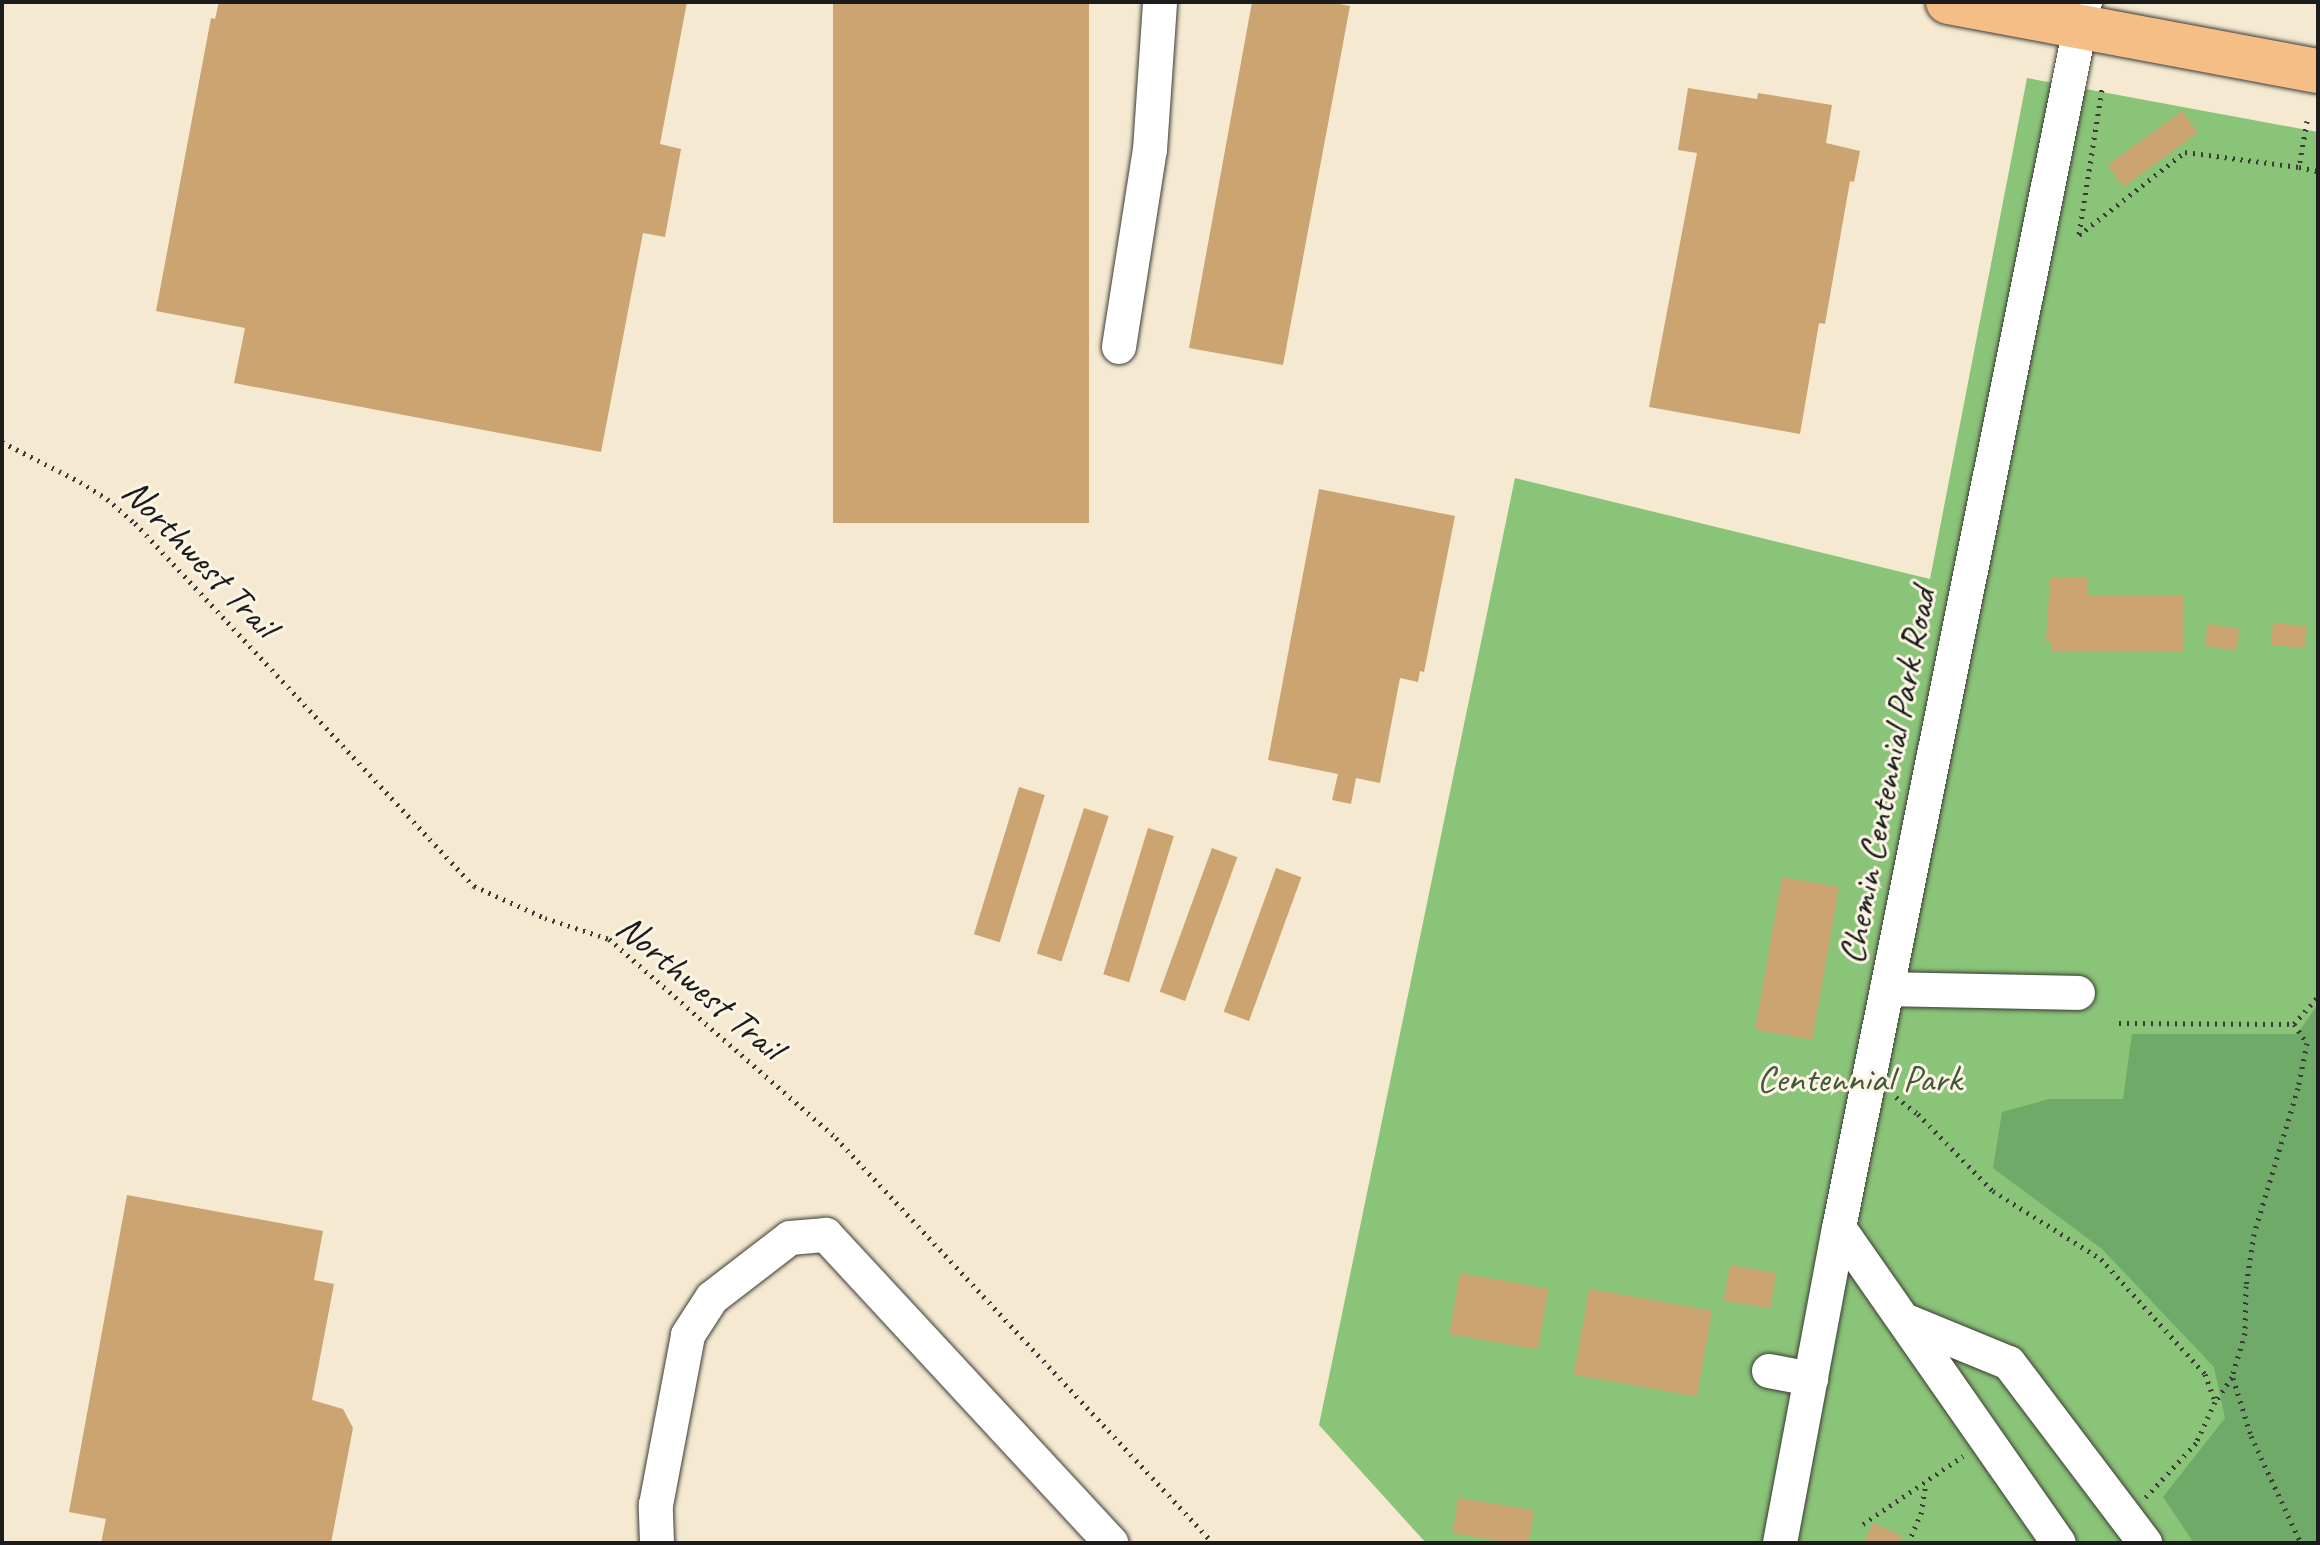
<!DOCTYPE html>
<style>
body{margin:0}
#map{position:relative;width:2320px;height:1545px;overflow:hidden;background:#f5ead1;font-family:Caveat,sans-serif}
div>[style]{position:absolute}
.green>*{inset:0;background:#8ac478}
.forest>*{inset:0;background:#6faa68}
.building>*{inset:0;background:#cba471;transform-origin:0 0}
.path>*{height:5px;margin-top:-2.5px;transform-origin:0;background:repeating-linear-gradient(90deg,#3d3b37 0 2px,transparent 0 8px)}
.roads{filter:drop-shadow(0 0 2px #3d3b37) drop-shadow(0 0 2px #3d3b37)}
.minor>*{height:34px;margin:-17px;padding:0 17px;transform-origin:17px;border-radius:17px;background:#fff}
.major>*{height:44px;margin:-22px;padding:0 22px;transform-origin:22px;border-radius:22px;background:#f6be87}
span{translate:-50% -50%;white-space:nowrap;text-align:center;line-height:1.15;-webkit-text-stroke:6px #fcf5e5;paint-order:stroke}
.street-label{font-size:38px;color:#1c1c1c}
.park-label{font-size:38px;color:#42573c}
.frame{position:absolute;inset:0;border:4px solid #1c1c1c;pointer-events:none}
</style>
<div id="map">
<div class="green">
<i style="clip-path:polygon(2027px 78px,2318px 132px,2318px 1543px,1426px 1543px,1319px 1425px,1515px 478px,1930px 579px)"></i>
</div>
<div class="forest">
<i style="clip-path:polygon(2318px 1004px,2318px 1543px,2194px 1543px,2163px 1497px,2225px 1418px,2214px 1367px,2102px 1249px,1993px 1168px,2002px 1112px,2049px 1099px,2123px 1099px,2132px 1034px,2297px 1034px)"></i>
</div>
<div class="building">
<i style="clip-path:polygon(219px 2px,687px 2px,660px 144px,681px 149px,665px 237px,643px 233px,601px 452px,234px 383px,245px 328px,156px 311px,211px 18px,215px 19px)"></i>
<i style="left:833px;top:2px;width:256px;height:521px"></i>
<i style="clip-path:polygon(1252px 2px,1329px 2px,1350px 6px,1283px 365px,1189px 348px)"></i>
<i style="clip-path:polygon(1688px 88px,1757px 99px,1758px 93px,1832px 105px,1826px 143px,1860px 151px,1854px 182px,1850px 181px,1825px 324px,1819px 323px,1800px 434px,1649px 407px,1697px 153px,1678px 150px)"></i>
<i style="left:2182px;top:111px;width:27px;height:92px;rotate:54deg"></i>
<i style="clip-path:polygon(1319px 489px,1455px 516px,1424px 672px,1420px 671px,1418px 682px,1400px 678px,1380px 783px,1356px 778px,1351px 804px,1332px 800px,1338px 774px,1268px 760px)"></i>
<i style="clip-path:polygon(2050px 578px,2087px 578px,2087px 596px,2183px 596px,2183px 652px,2051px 651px,2051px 641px,2046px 641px)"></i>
<i style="left:2273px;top:623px;width:34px;height:22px;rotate:5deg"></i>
<i style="left:2208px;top:624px;width:32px;height:22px;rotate:9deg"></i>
<i style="left:1019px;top:787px;width:27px;height:154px;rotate:17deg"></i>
<i style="left:1084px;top:808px;width:26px;height:153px;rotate:18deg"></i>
<i style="left:1148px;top:828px;width:27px;height:153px;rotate:17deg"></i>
<i style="left:1212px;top:848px;width:27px;height:153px;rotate:20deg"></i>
<i style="left:1276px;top:868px;width:27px;height:153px;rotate:20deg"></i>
<i style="left:1782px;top:877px;width:58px;height:155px;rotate:10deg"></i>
<i style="clip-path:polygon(127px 1195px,323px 1231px,314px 1280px,334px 1284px,312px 1400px,343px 1409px,353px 1428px,331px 1543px,101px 1543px,106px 1519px,69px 1512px)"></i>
<i style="left:1730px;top:1265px;width:47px;height:36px;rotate:10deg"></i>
<i style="left:1460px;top:1273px;width:90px;height:62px;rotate:10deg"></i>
<i style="left:1589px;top:1289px;width:125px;height:87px;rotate:10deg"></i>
<i style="left:1458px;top:1498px;width:77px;height:36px;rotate:9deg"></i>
<i style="clip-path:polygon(1873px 1523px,1902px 1536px,1899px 1543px,1864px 1543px)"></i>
</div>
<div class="path">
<i style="left:2307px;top:121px;width:47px;rotate:99.9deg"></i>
<i style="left:2299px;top:167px;width:19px;rotate:12deg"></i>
<i style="left:2079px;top:234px;width:147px;rotate:-81deg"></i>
<i style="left:2079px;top:235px;width:135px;rotate:-38.1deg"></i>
<i style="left:2185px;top:152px;width:115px;rotate:7.5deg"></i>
<i style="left:2px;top:442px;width:88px;rotate:27.1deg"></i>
<i style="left:80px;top:482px;width:32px;rotate:32deg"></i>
<i style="left:107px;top:499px;width:37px;rotate:41deg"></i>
<i style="left:135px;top:523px;width:497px;rotate:47deg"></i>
<i style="left:474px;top:886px;width:78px;rotate:24.3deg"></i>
<i style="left:545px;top:918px;width:67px;rotate:18.2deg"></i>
<i style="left:609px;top:939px;width:302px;rotate:41.2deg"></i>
<i style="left:836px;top:1138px;width:553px;rotate:47.05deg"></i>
<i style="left:2119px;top:1023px;width:175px;rotate:0.3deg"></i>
<i style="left:2294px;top:1024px;width:23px;rotate:56deg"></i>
<i style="left:2307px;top:1043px;width:46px;rotate:101.3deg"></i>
<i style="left:2298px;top:1088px;width:152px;rotate:106.8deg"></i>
<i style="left:2254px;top:1234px;width:53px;rotate:98.7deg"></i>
<i style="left:2246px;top:1286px;width:47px;rotate:91.2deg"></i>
<i style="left:2245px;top:1333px;width:46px;rotate:106.5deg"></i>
<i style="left:2232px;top:1377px;width:29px;rotate:124deg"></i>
<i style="left:2294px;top:1024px;width:37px;rotate:-49deg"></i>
<i style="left:1896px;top:1097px;width:28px;rotate:38deg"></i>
<i style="left:1918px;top:1114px;width:107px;rotate:45.8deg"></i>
<i style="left:1993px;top:1191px;width:128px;rotate:32.2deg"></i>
<i style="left:2101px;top:1259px;width:155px;rotate:47.9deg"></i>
<i style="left:2205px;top:1374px;width:30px;rotate:70deg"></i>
<i style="left:2215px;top:1402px;width:45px;rotate:114.9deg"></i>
<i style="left:2196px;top:1443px;width:74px;rotate:132.8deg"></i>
<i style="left:2233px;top:1378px;width:61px;rotate:72.8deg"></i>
<i style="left:2251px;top:1436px;width:118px;rotate:65deg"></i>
<i style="left:1863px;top:1524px;width:121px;rotate:-34.2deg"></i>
<i style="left:1908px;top:1543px;width:32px;rotate:-66deg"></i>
<i style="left:1921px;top:1514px;width:32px;rotate:-81deg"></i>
</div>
<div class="roads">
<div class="minor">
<i style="left:1119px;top:347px;width:199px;rotate:-81.1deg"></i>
<i style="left:1150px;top:150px;width:148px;rotate:-86.1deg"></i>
<i style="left:1887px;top:989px;width:191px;rotate:1.2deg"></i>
<i style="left:1839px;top:1228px;width:384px;rotate:55.1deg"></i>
<i style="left:1904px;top:1320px;width:113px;rotate:22.3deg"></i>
<i style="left:2009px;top:1363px;width:226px;rotate:52.9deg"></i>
<i style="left:1769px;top:1371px;width:43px;rotate:10.8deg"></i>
<i style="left:657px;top:1543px;width:38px;rotate:-92deg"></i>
<i style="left:656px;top:1505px;width:173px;rotate:-79.3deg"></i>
<i style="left:688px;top:1335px;width:44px;rotate:-57deg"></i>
<i style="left:712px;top:1298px;width:98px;rotate:-37.6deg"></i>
<i style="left:790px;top:1238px;width:36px;rotate:-5deg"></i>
<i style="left:826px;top:1235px;width:420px;rotate:47.2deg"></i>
<i style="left:1780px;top:1543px;width:320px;rotate:-79.4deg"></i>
<i style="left:1839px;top:1228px;width:1250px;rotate:-78.65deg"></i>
</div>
<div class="major">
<i style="left:1948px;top:2px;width:376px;rotate:10.6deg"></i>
</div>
</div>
<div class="street-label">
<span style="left:200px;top:558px;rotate:46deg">Northwest Trail</span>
<span style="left:1887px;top:776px;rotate:-79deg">Chemin Centennial Park Road</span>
<span style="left:700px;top:987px;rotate:40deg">Northwest Trail</span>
</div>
<div class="park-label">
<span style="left:1859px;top:1079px">Centennial Park</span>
</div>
<div class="frame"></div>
</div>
